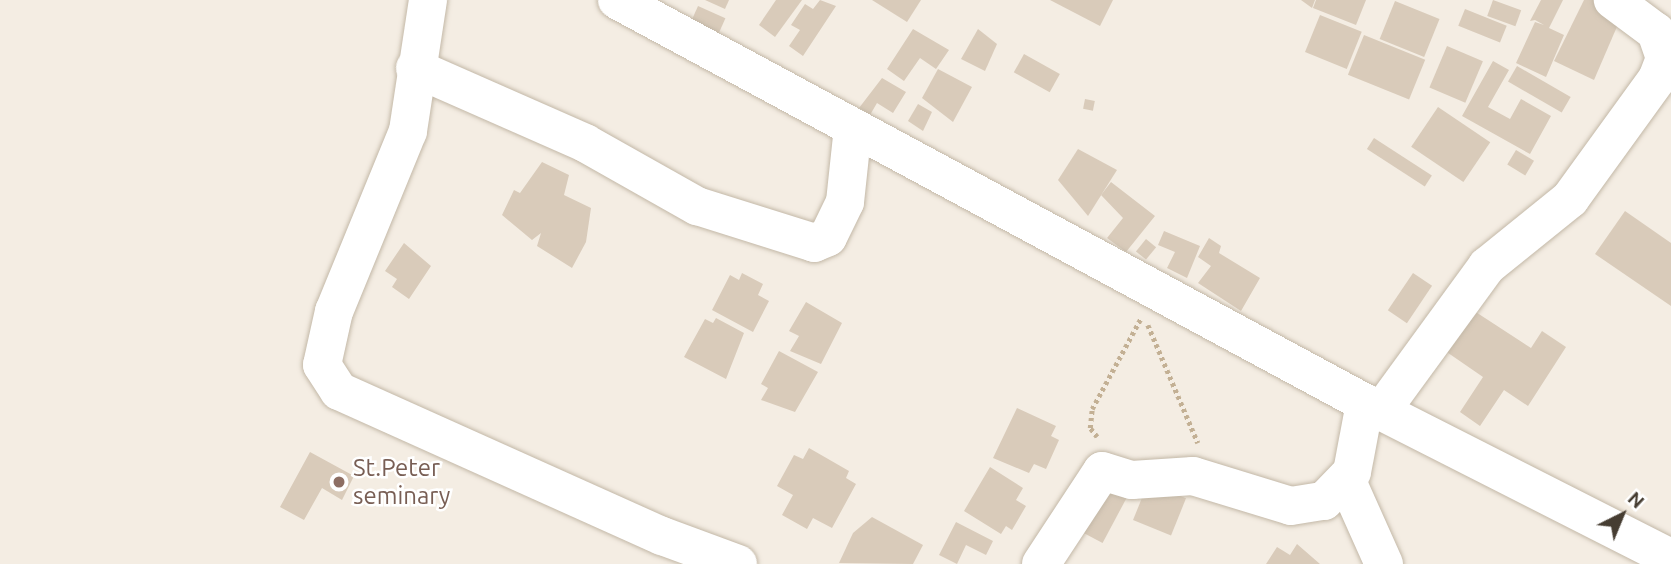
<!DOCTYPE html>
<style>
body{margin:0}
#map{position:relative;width:1671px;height:564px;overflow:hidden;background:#f4ede3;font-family:Ubuntu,sans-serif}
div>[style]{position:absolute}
.building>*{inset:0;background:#d9cbba;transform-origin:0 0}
.path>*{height:4.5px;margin-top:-2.25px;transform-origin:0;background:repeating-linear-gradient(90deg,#c3b094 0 3.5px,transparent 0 7px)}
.roads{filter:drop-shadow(0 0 2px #c3b8a7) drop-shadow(0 0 2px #c3b8a7)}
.minor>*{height:38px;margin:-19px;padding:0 19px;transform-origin:19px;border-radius:19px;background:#fff}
.dots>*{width:19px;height:19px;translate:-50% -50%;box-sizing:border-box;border:4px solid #fff;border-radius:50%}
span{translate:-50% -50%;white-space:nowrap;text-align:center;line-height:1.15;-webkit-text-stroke:5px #fff;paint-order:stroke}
.education-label{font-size:24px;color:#785e54}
.left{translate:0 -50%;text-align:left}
.north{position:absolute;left:1587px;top:480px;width:70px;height:70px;-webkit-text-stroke:5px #fff;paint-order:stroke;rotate:43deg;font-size:19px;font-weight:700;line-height:28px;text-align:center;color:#463d32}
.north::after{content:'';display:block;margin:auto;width:24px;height:32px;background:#463d32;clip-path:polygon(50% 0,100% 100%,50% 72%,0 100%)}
</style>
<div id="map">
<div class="building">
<i style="clip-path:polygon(705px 0,729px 0,725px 9px)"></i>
<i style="clip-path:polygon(776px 0,802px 0,775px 37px,759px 25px)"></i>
<i style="clip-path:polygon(820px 0,836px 6px,803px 56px,789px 46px,800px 30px,791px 25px,805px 4px,813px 9px)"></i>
<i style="clip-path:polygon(872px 0,921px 0,907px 22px)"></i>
<i style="clip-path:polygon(1050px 0,1113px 0,1100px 26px)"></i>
<i style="clip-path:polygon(1301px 0,1315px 0,1312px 8px)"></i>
<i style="clip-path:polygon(1316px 0,1366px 0,1356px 25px,1313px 8px)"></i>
<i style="left:1493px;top:0;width:30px;height:17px;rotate:20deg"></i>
<i style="clip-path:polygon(1541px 0,1563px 0,1549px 28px,1564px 35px,1546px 77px,1516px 63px,1535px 22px,1544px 25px,1535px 20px,1530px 21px)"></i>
<i style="clip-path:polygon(1584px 0,1599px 0,1622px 15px,1594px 80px,1554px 61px)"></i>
<i style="left:1395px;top:1px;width:48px;height:41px;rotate:22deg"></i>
<i style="left:698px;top:6px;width:30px;height:18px;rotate:24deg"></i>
<i style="left:1465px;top:9px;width:45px;height:18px;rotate:22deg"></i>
<i style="left:1320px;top:15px;width:45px;height:40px;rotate:22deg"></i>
<i style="clip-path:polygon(913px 29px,949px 50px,936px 69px,920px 58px,904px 81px,887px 69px)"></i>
<i style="clip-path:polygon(978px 29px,997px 44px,985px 71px,961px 59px)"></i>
<i style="left:1364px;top:35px;width:66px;height:43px;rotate:22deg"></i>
<i style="left:1447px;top:46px;width:39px;height:45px;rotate:23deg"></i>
<i style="left:1024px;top:54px;width:41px;height:21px;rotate:29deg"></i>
<i style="clip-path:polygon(1493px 61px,1509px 70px,1488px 107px,1510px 119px,1521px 99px,1551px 116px,1530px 154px,1462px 116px)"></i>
<i style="left:1517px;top:66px;width:62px;height:18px;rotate:30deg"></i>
<i style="clip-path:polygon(938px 69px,972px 87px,953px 122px,922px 98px)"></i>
<i style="clip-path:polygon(882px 78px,906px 92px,893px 113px,877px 103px,870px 115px,859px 108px)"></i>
<i style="left:1085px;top:99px;width:10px;height:10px;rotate:11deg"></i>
<i style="clip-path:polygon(918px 104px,932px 112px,923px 131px,908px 121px)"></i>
<i style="left:1438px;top:107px;width:63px;height:48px;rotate:34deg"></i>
<i style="left:1374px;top:138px;width:69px;height:13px;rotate:33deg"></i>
<i style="clip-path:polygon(1078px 149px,1117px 170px,1088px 216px,1058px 180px)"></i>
<i style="left:1516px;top:150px;width:21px;height:17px;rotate:31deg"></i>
<i style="clip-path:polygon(542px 162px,569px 175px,564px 195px,591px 208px,586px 242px,572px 268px,537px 246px,541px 233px,532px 240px,502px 215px,514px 190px,520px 193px)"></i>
<i style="clip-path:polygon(1111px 182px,1155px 216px,1126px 252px,1107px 238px,1123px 218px,1101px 195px)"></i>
<i style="clip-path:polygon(1625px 211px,1671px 243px,1671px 306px,1595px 254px)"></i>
<i style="clip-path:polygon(1164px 231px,1200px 246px,1187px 278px,1167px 268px,1175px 252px,1158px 245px)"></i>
<i style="clip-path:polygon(1209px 238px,1221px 246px,1219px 253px,1260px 278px,1241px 311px,1198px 283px,1211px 266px,1198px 257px)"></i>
<i style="left:1146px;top:239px;width:13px;height:16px;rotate:39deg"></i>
<i style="clip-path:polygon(404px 243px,431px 266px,409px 299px,392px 287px,397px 279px,385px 271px)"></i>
<i style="clip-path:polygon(742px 273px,763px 284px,758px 295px,769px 301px,753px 332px,712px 310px,730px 275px,739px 280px)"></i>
<i style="left:1413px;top:273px;width:23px;height:45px;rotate:34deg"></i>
<i style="clip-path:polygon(806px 302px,842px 323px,821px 364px,790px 351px,799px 336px,789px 331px)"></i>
<i style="clip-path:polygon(1465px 305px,1531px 348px,1542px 331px,1566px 347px,1528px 406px,1504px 390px,1480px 426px,1460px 412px,1483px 377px,1438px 346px)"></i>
<i style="clip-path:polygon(716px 318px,744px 333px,726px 379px,684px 357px,705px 319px,713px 323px)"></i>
<i style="clip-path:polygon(779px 351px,818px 372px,795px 412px,761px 400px,768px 388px,761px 384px)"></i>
<i style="clip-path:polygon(1017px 408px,1056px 426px,1051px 436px,1059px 440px,1046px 469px,1034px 464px,1029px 473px,993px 458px)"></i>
<i style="clip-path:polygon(809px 448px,849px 471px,846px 478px,856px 484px,832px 528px,813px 518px,807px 529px,782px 515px,793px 495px,777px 486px,794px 455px,803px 459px)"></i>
<i style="clip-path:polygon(310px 452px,354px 476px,342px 500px,322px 488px,304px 520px,280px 507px)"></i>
<i style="clip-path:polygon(990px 467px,1023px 488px,1016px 500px,1026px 506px,1012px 530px,1006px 526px,1001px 534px,964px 511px)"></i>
<i style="left:1102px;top:476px;width:32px;height:59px;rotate:28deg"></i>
<i style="left:1148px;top:483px;width:41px;height:40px;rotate:22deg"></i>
<i style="clip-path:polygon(872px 517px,923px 545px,913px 564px,839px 563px,853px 533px)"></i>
<i style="clip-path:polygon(956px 522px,993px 541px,986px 555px,966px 545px,957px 564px,939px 555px)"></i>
<i style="clip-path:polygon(1297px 544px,1320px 564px,1266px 564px,1277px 547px,1290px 555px)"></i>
</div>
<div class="path">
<i style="left:1148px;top:325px;width:128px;rotate:67deg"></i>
<i style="left:1097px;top:437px;width:11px;rotate:-128deg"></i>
<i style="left:1090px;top:428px;width:19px;rotate:-84deg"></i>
<i style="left:1092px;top:409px;width:103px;rotate:-61.7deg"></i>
</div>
<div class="roads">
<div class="minor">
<i style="left:428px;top:0;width:133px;rotate:98.7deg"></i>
<i style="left:408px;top:131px;width:195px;rotate:112.3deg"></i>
<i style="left:334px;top:311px;width:55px;rotate:102.5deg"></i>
<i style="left:322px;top:365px;width:31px;rotate:57deg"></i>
<i style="left:339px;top:391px;width:354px;rotate:24.2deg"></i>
<i style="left:662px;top:536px;width:81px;rotate:20.2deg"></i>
<i style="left:617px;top:0;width:850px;rotate:28.31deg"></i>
<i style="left:1365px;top:403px;width:343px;rotate:26.9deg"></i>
<i style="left:415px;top:68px;width:186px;rotate:23.8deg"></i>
<i style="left:585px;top:143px;width:129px;rotate:29.4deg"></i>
<i style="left:697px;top:206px;width:123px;rotate:17.5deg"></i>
<i style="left:814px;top:243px;width:15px;rotate:-23deg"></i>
<i style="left:828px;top:237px;width:39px;rotate:-64deg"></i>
<i style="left:845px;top:202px;width:75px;rotate:-83.9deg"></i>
<i style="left:1382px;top:410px;width:178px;rotate:-53.9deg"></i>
<i style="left:1487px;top:266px;width:107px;rotate:-38.9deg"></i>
<i style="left:1570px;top:199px;width:148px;rotate:-54.1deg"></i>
<i style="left:1657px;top:79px;width:22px;rotate:-69deg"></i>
<i style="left:1665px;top:58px;width:28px;rotate:-109deg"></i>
<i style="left:1656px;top:32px;width:54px;rotate:-143.3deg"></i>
<i style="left:1346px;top:479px;width:93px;rotate:65.9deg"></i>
<i style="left:1041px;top:564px;width:111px;rotate:-56.7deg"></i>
<i style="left:1102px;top:471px;width:31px;rotate:17deg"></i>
<i style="left:1132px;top:480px;width:61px;rotate:-3.8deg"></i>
<i style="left:1193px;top:476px;width:102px;rotate:17deg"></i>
<i style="left:1291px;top:506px;width:33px;rotate:-9deg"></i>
<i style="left:1324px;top:501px;width:40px;rotate:-46deg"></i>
<i style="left:1352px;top:472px;width:70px;rotate:-79.3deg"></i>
</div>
</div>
<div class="dots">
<i style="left:339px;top:482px;background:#8d6e63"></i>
</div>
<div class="education-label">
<span class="left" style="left:353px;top:482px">St.Peter<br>seminary</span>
</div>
<div class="north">N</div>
</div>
